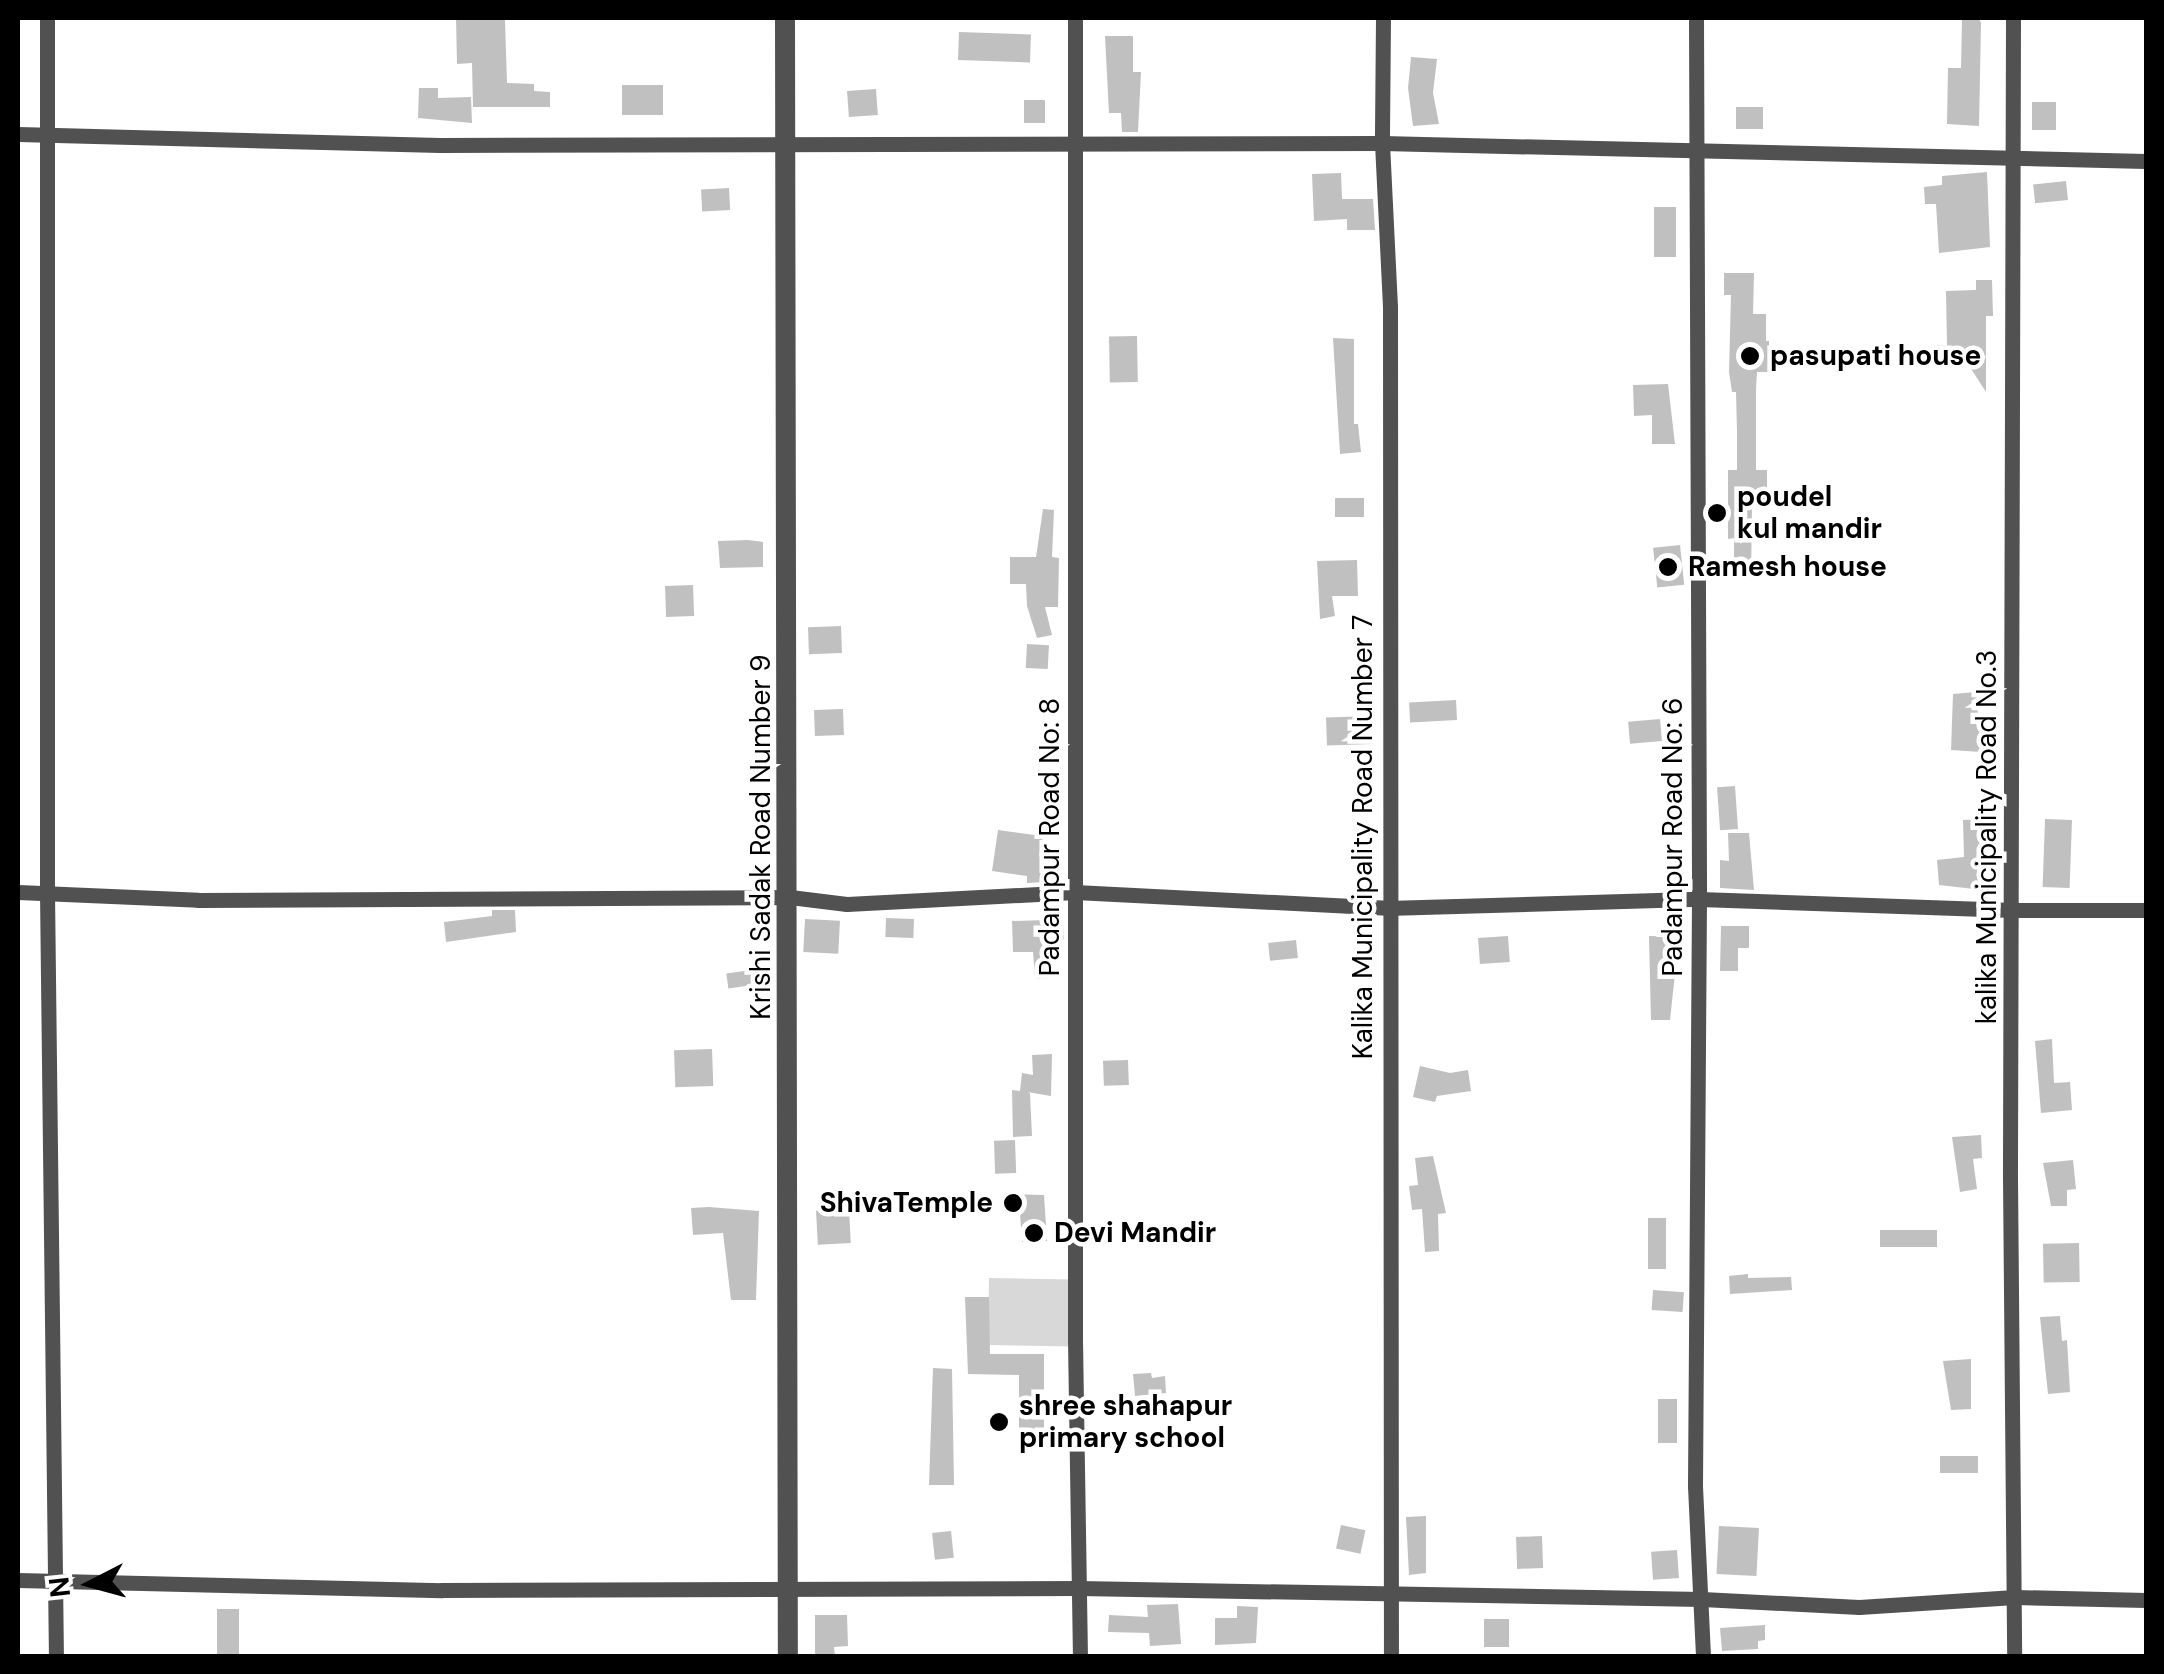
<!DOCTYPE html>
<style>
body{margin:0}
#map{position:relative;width:2164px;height:1674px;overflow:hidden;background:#fff;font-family:"DM Sans",sans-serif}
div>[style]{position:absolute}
.green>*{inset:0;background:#d8d8d8;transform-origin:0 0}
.building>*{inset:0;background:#c0c0c0;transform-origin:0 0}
.minor>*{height:15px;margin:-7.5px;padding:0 7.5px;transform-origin:7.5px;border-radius:7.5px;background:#515151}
.tertiary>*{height:20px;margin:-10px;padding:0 10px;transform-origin:10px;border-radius:10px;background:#515151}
.dots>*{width:28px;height:28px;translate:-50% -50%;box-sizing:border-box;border:5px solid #fff;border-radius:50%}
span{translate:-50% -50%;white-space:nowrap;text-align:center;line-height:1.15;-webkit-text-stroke:9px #fff;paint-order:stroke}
.poi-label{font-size:28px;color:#000;font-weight:700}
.left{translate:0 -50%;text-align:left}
.right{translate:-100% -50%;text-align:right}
.street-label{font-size:28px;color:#000}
.frame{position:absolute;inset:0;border:20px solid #000;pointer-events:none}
.north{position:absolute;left:40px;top:1534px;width:100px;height:100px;-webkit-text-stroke:8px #fff;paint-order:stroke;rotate:264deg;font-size:28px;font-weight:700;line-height:40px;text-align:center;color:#000}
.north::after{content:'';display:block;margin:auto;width:35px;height:45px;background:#000;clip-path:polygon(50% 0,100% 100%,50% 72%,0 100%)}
</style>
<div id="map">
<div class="green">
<i style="left:989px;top:1278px;width:84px;height:67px;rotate:1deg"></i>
</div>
<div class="building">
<i style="clip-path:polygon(456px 18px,505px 20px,507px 83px,534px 84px,534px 91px,550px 92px,550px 107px,473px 107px,472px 63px,457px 64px)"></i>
<i style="clip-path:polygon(1962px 18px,1979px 18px,1981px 23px,1979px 126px,1947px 124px,1948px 68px,1961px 68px)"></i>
<i style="left:959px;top:32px;width:72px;height:28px;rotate:2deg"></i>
<i style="clip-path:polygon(1105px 36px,1133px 36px,1133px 72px,1141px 72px,1138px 132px,1122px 132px,1121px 113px,1109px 113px)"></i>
<i style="clip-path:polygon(1411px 57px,1437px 59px,1433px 93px,1439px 124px,1413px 126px,1408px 88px)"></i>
<i style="left:622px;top:85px;width:41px;height:30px"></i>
<i style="clip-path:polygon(419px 88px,438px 88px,438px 98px,471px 97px,472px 123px,418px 118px)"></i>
<i style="left:876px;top:89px;width:26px;height:29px;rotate:86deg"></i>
<i style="left:1024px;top:100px;width:21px;height:23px"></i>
<i style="left:2032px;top:102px;width:24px;height:28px"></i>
<i style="left:1736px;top:107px;width:27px;height:22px"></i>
<i style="clip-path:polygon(1987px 172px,1990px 247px,1939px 253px,1936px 204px,1925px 204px,1924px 187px,1942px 185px,1942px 176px)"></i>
<i style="clip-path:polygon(1341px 173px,1342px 199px,1373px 199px,1375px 230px,1347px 230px,1347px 219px,1314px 221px,1312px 174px)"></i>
<i style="left:2066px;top:181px;width:19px;height:33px;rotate:84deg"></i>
<i style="left:729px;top:188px;width:22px;height:28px;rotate:87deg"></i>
<i style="left:1654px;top:207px;width:22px;height:50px"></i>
<i style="clip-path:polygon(1724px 273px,1754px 273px,1753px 314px,1766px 314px,1766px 341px,1769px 341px,1769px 372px,1757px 372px,1756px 390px,1756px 470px,1767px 470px,1767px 506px,1752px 506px,1751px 580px,1734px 580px,1734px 538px,1728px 539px,1728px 470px,1737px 470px,1737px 432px,1736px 392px,1732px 392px,1729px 372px,1731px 295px,1724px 295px)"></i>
<i style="clip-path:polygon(1976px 280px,1992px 280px,1993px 316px,1986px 316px,1986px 392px,1968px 364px,1936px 363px,1937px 345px,1947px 346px,1946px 291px,1976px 290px)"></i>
<i style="left:1137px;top:336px;width:46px;height:28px;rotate:89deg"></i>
<i style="clip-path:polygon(1333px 338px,1354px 339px,1354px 424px,1358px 424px,1361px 452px,1340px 454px)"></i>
<i style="clip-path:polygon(1668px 384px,1675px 444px,1652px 444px,1652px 415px,1634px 416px,1633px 385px)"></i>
<i style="left:1335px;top:498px;width:29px;height:19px"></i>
<i style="clip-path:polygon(1043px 509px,1054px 510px,1052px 557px,1059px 558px,1058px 607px,1045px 607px,1052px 635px,1037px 638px,1027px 606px,1026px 584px,1010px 584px,1010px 557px,1036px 557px)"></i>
<i style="clip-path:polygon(748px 540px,763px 542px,763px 567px,720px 568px,718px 541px)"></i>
<i style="left:1680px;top:545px;width:40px;height:27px;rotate:84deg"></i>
<i style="clip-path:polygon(1357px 560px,1358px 596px,1332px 596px,1335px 616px,1320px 619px,1317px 561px)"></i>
<i style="left:693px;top:585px;width:31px;height:28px;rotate:88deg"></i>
<i style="left:841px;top:626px;width:27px;height:33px;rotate:88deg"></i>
<i style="left:1027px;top:644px;width:22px;height:24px;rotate:3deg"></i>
<i style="clip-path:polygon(1976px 692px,1981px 752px,1951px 750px,1953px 694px)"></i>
<i style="left:1456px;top:700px;width:20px;height:47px;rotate:87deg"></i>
<i style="left:843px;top:709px;width:26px;height:29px;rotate:88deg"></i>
<i style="left:1371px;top:716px;width:28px;height:45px;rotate:88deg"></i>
<i style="left:1660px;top:719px;width:22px;height:32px;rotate:85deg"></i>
<i style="left:1735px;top:786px;width:43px;height:18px;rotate:86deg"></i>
<i style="clip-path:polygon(1985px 819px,1983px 890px,1939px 885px,1937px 860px,1964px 857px,1963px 820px)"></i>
<i style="left:2045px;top:819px;width:27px;height:68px;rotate:2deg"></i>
<i style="clip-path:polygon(998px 830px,1042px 836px,1046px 882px,1027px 883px,1027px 876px,992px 871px)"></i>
<i style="clip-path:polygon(1728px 833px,1749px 833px,1754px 890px,1720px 888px,1720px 860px,1729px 861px)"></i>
<i style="clip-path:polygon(1062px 907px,1064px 939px,1051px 940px,1053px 978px,1035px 979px,1033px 952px,1013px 952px,1012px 921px,1046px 920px,1045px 908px)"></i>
<i style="clip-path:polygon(492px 910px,515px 910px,516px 932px,446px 942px,444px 922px,492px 916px)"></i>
<i style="left:886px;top:918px;width:28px;height:19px;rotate:2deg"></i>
<i style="left:805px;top:919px;width:35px;height:33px;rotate:3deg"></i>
<i style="clip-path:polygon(1721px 926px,1749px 926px,1749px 948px,1738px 948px,1738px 971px,1720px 971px)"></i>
<i style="left:1508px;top:936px;width:26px;height:30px;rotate:86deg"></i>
<i style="clip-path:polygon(1649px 936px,1679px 937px,1670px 1020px,1651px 1020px)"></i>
<i style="left:1296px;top:940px;width:18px;height:28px;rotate:84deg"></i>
<i style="left:759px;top:969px;width:15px;height:33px;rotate:82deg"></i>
<i style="clip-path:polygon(2052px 1039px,2054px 1083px,2070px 1082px,2072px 1110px,2041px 1113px,2035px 1041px)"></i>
<i style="left:712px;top:1049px;width:37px;height:38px;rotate:88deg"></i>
<i style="clip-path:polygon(1052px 1054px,1051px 1096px,1027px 1092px,1030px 1093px,1032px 1136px,1013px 1137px,1012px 1090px,1020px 1091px,1022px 1073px,1033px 1075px,1032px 1055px)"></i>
<i style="left:1128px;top:1060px;width:25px;height:25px;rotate:88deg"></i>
<i style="clip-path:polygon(1420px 1066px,1450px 1073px,1468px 1070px,1471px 1091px,1437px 1096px,1435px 1102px,1413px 1097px)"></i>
<i style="clip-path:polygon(1981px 1135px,1982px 1158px,1973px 1159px,1977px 1189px,1960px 1192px,1952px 1137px)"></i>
<i style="left:1015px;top:1140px;width:33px;height:21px;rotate:88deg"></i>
<i style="clip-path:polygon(1433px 1156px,1446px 1213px,1438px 1214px,1439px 1251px,1425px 1252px,1422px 1209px,1412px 1210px,1409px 1186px,1418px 1185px,1415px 1158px)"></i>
<i style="clip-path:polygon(2073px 1160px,2076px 1189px,2067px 1190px,2067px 1206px,2051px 1206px,2043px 1163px)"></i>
<i style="clip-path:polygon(1003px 1194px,1044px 1195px,1047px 1241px,1022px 1242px,1020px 1213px,1004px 1213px)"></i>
<i style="clip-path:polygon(709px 1207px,759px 1211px,756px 1300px,731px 1300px,723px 1233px,693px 1235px,691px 1208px)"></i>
<i style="left:849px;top:1209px;width:34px;height:33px;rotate:87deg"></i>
<i style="left:1648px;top:1218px;width:18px;height:51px"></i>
<i style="left:1937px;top:1230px;width:17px;height:57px;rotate:90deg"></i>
<i style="left:2079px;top:1243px;width:39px;height:36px;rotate:89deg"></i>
<i style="clip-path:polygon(1748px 1274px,1748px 1278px,1791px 1277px,1792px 1290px,1730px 1294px,1729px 1276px)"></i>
<i style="left:1653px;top:1290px;width:31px;height:20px;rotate:4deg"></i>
<i style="clip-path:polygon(965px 1297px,989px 1297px,990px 1354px,1044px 1354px,1044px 1448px,1019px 1448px,1019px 1375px,968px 1374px)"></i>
<i style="clip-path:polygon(2060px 1316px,2062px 1341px,2067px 1340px,2070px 1392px,2048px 1394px,2040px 1317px)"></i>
<i style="clip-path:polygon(1971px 1359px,1971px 1409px,1951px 1410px,1943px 1361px)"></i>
<i style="clip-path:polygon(933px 1368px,952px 1369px,954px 1485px,929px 1485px)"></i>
<i style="clip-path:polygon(1151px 1373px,1152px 1378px,1165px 1376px,1166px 1393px,1135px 1396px,1133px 1374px)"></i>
<i style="left:1658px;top:1399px;width:19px;height:44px"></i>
<i style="left:1940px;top:1456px;width:38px;height:17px"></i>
<i style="clip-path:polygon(1426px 1516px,1426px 1573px,1409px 1575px,1406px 1517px)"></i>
<i style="left:1341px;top:1525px;width:25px;height:24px;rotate:12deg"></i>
<i style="left:1719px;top:1526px;width:40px;height:48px;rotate:3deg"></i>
<i style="left:951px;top:1531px;width:27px;height:19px;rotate:84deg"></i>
<i style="left:1542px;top:1536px;width:32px;height:26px;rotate:88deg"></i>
<i style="left:1677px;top:1550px;width:28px;height:26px;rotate:86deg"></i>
<i style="clip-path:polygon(1178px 1604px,1181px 1644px,1150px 1646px,1149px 1633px,1108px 1632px,1109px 1615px,1148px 1617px,1147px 1605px)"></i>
<i style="clip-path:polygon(1237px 1606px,1258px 1607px,1256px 1643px,1215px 1645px,1215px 1618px,1237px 1618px)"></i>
<i style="left:217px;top:1609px;width:22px;height:47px"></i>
<i style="clip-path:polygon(815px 1615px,847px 1615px,848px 1646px,834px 1647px,835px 1656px,815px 1656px)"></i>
<i style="left:1484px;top:1619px;width:25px;height:28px"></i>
<i style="clip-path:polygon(1765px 1625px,1765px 1640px,1758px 1641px,1758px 1649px,1722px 1651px,1720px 1628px)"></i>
</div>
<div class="minor">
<i style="left:47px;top:18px;width:874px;rotate:90deg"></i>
<i style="left:47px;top:892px;width:764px;rotate:89.33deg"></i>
<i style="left:1075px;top:18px;width:1322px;rotate:90deg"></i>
<i style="left:1075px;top:1340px;width:316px;rotate:89.1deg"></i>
<i style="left:1383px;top:18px;width:125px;rotate:90.5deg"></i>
<i style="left:1382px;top:143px;width:164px;rotate:87.2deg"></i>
<i style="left:1390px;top:307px;width:1349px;rotate:89.96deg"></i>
<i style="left:1696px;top:18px;width:881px;rotate:89.8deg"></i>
<i style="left:1699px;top:899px;width:587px;rotate:90.39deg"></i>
<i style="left:1695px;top:1486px;width:170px;rotate:87.3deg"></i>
<i style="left:2013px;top:18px;width:1159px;rotate:90.15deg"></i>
<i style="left:2010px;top:1177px;width:479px;rotate:89.5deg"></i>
<i style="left:18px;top:134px;width:422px;rotate:1.5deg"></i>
<i style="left:440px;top:145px;width:942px;rotate:-0.12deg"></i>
<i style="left:1382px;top:143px;width:764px;rotate:1.35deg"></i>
<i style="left:18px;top:892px;width:180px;rotate:2.5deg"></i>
<i style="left:198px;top:900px;width:592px;rotate:-0.29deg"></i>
<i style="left:790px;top:897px;width:57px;rotate:7deg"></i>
<i style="left:847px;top:904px;width:228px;rotate:-3deg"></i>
<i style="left:1075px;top:892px;width:312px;rotate:2.9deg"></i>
<i style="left:1387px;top:908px;width:312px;rotate:-1.7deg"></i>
<i style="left:1699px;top:899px;width:314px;rotate:2deg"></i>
<i style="left:2013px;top:910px;width:133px"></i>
<i style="left:18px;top:1580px;width:424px;rotate:1.4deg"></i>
<i style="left:442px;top:1590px;width:637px;rotate:-0.18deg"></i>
<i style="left:1079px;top:1588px;width:623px;rotate:1.01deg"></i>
<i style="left:1702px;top:1599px;width:157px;rotate:2.9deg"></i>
<i style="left:1859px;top:1607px;width:156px;rotate:-3.7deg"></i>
<i style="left:2015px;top:1597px;width:131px;rotate:1.3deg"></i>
</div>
<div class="tertiary">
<i style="left:785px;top:18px;width:1638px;rotate:89.9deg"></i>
</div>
<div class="dots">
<i style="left:1750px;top:356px;background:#000"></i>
<i style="left:1717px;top:513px;background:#000"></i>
<i style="left:1668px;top:567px;background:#000"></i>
<i style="left:1013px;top:1203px;background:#000"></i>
<i style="left:1034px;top:1233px;background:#000"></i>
<i style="left:999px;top:1422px;background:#000"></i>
</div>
<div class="poi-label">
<span class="left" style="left:1770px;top:356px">pasupati house</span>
<span class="left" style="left:1737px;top:513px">poudel<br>kul mandir</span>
<span class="left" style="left:1688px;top:567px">Ramesh house</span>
<span class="right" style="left:993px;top:1203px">ShivaTemple</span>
<span class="left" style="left:1054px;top:1233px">Devi Mandir</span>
<span class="left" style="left:1019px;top:1422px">shree shahapur<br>primary school</span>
</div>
<div class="street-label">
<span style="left:761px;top:837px;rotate:-90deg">Krishi Sadak Road Number 9</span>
<span style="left:1050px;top:837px;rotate:-90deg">Padampur Road No: 8</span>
<span style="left:1363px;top:837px;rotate:-90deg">Kalika Municipality Road Number 7</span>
<span style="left:1673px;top:837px;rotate:-90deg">Padampur Road No: 6</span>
<span style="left:1987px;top:837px;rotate:-90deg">kalika Municipality Road No.3</span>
</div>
<div class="frame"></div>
<div class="north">N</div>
</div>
